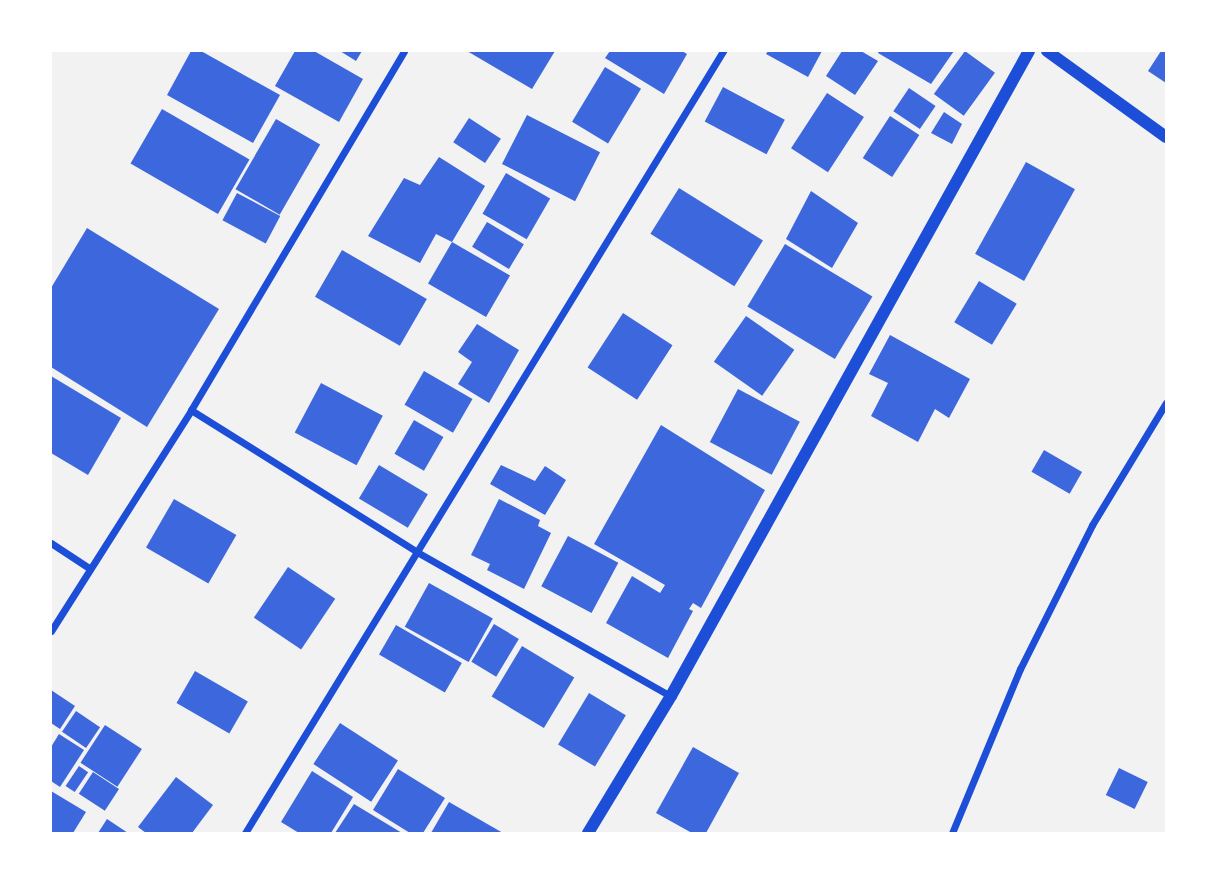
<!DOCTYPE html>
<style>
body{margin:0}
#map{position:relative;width:1217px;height:884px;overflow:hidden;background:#f2f2f2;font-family:Inter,sans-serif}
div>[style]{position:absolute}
.building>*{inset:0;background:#3d67dc;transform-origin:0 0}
.minor>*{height:7px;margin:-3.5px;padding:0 3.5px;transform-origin:3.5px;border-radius:3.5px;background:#1d4ed8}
.tertiary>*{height:12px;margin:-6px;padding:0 6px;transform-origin:6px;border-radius:6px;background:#1d4ed8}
span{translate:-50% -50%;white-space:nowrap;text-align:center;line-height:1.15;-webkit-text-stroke:6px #fff;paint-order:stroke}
.frame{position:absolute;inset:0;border:52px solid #fff;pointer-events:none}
</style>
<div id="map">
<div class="building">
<i style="clip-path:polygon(191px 51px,201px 51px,280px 95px,253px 143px,167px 95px)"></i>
<i style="clip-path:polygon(295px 51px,314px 51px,363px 79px,339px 122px,275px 86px)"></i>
<i style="clip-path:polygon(340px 51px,362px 51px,356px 61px)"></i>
<i style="clip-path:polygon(467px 51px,555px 51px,532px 89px)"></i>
<i style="clip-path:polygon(610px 51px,682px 51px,687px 54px,664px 94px,605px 58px)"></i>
<i style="clip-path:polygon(768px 51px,822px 51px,808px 77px,766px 54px)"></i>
<i style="clip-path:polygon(842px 51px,861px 51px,878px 61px,855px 95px,826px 76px)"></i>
<i style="clip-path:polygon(954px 51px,931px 84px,878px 53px,879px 51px)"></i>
<i style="left:965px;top:51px;width:37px;height:53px;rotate:36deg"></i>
<i style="clip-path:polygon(1161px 51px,1166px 51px,1166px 83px,1148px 71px)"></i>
<i style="left:605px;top:67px;width:42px;height:64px;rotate:31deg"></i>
<i style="left:723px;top:87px;width:70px;height:39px;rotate:28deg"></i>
<i style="left:909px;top:88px;width:32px;height:28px;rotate:34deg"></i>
<i style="left:827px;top:93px;width:44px;height:66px;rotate:33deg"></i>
<i style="left:162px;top:109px;width:101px;height:63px;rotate:30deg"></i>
<i style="clip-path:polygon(944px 112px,962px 124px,952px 144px,931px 133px)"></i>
<i style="left:527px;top:115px;width:82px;height:55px;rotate:27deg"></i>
<i style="left:890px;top:116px;width:35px;height:50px;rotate:33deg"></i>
<i style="left:469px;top:118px;width:38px;height:29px;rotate:33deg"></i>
<i style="left:276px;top:119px;width:51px;height:81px;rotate:30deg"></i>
<i style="clip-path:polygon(439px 157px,485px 186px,452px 242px,436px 234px,420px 263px,368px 236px,404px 178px,420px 185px)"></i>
<i style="left:1026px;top:162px;width:56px;height:105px;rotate:29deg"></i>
<i style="left:506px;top:173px;width:51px;height:47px;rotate:30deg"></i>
<i style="left:679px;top:188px;width:99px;height:54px;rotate:32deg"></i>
<i style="clip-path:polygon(811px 191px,858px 223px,832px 268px,786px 239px)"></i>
<i style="left:237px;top:193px;width:49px;height:31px;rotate:28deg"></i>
<i style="left:487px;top:222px;width:43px;height:29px;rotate:31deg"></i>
<i style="clip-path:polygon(87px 228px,219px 309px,147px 427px,51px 367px,51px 288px)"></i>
<i style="left:452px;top:242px;width:67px;height:48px;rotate:30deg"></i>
<i style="left:785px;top:244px;width:102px;height:73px;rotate:31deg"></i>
<i style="left:342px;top:250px;width:98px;height:54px;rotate:30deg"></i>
<i style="left:979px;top:281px;width:44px;height:48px;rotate:31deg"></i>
<i style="left:623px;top:313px;width:59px;height:65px;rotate:33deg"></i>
<i style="left:746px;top:316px;width:59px;height:56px;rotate:35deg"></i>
<i style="clip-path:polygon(477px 324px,519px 350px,489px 403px,458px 384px,472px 362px,458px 352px)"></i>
<i style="clip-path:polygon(890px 335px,970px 379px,949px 418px,935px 409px,918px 442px,871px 416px,888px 383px,869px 374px)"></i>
<i style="left:424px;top:371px;width:56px;height:39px;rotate:30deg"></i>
<i style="clip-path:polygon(51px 376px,121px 418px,88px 475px,51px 453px)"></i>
<i style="left:321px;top:383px;width:70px;height:56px;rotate:28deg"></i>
<i style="left:738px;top:389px;width:70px;height:60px;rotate:28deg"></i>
<i style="left:414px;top:420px;width:34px;height:39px;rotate:30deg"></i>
<i style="clip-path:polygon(661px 425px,765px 490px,701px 608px,693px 603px,689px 609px,693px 611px,668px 658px,606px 623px,632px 576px,660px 593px,665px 585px,594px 544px)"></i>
<i style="left:1044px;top:450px;width:44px;height:25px;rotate:30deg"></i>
<i style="left:379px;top:465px;width:57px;height:39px;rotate:31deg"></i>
<i style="clip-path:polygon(501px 465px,535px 481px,545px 466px,566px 480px,545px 515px,490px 484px)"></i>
<i style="left:174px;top:499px;width:72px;height:56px;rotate:30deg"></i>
<i style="clip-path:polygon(499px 499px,540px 520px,538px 526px,551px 533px,524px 589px,487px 570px,490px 564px,471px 555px)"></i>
<i style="left:568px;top:536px;width:57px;height:57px;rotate:28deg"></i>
<i style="left:288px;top:567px;width:57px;height:61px;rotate:34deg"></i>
<i style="left:429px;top:583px;width:73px;height:50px;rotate:29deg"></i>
<i style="left:494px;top:624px;width:29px;height:44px;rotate:31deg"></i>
<i style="left:396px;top:625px;width:76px;height:34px;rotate:30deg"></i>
<i style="left:522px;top:646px;width:61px;height:59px;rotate:31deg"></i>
<i style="left:195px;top:671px;width:61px;height:37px;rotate:30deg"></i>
<i style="clip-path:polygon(51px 690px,75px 706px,60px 729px,51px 723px)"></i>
<i style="left:589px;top:693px;width:43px;height:60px;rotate:31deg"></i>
<i style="left:76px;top:711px;width:29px;height:25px;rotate:34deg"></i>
<i style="left:340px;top:723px;width:69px;height:49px;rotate:33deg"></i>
<i style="left:105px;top:725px;width:44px;height:45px;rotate:33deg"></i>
<i style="clip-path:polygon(59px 734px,84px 750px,60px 787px,51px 781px,51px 747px)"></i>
<i style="clip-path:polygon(693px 747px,739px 773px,706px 833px,692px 833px,656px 813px)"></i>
<i style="left:79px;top:766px;width:11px;height:24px;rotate:34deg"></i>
<i style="left:1119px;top:768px;width:32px;height:30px;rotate:26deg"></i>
<i style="clip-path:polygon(398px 769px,445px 798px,423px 833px,410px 833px,373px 810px)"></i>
<i style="clip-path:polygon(312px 771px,353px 797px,331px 833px,299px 833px,281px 822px)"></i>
<i style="left:93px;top:772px;width:31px;height:26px;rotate:33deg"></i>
<i style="clip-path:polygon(176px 777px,213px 805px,192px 833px,146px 833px,138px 827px)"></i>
<i style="clip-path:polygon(51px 791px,86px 812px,73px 833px,51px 833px)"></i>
<i style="clip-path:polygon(449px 802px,503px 833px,431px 833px)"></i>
<i style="clip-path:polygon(354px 804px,402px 833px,335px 833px)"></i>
<i style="clip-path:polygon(107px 819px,128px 833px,98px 833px)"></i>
</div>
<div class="minor">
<i style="left:191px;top:410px;width:267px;rotate:32.1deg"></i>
<i style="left:417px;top:552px;width:292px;rotate:29.6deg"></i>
<i style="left:51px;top:543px;width:45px;rotate:33.3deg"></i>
<i style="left:51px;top:631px;width:262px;rotate:-57.6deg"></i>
<i style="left:191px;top:410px;width:417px;rotate:-59.3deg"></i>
<i style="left:245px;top:833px;width:917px;rotate:-58.56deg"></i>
<i style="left:952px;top:833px;width:178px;rotate:-67.5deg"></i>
<i style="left:1020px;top:669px;width:161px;rotate:-63.4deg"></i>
<i style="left:1092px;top:525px;width:143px;rotate:-58.8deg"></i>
</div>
<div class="tertiary">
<i style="left:1047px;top:51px;width:147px;rotate:35.9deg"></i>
<i style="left:588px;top:833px;width:160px;rotate:-58.8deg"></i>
<i style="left:671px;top:696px;width:738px;rotate:-60.97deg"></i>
</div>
<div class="frame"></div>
</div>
